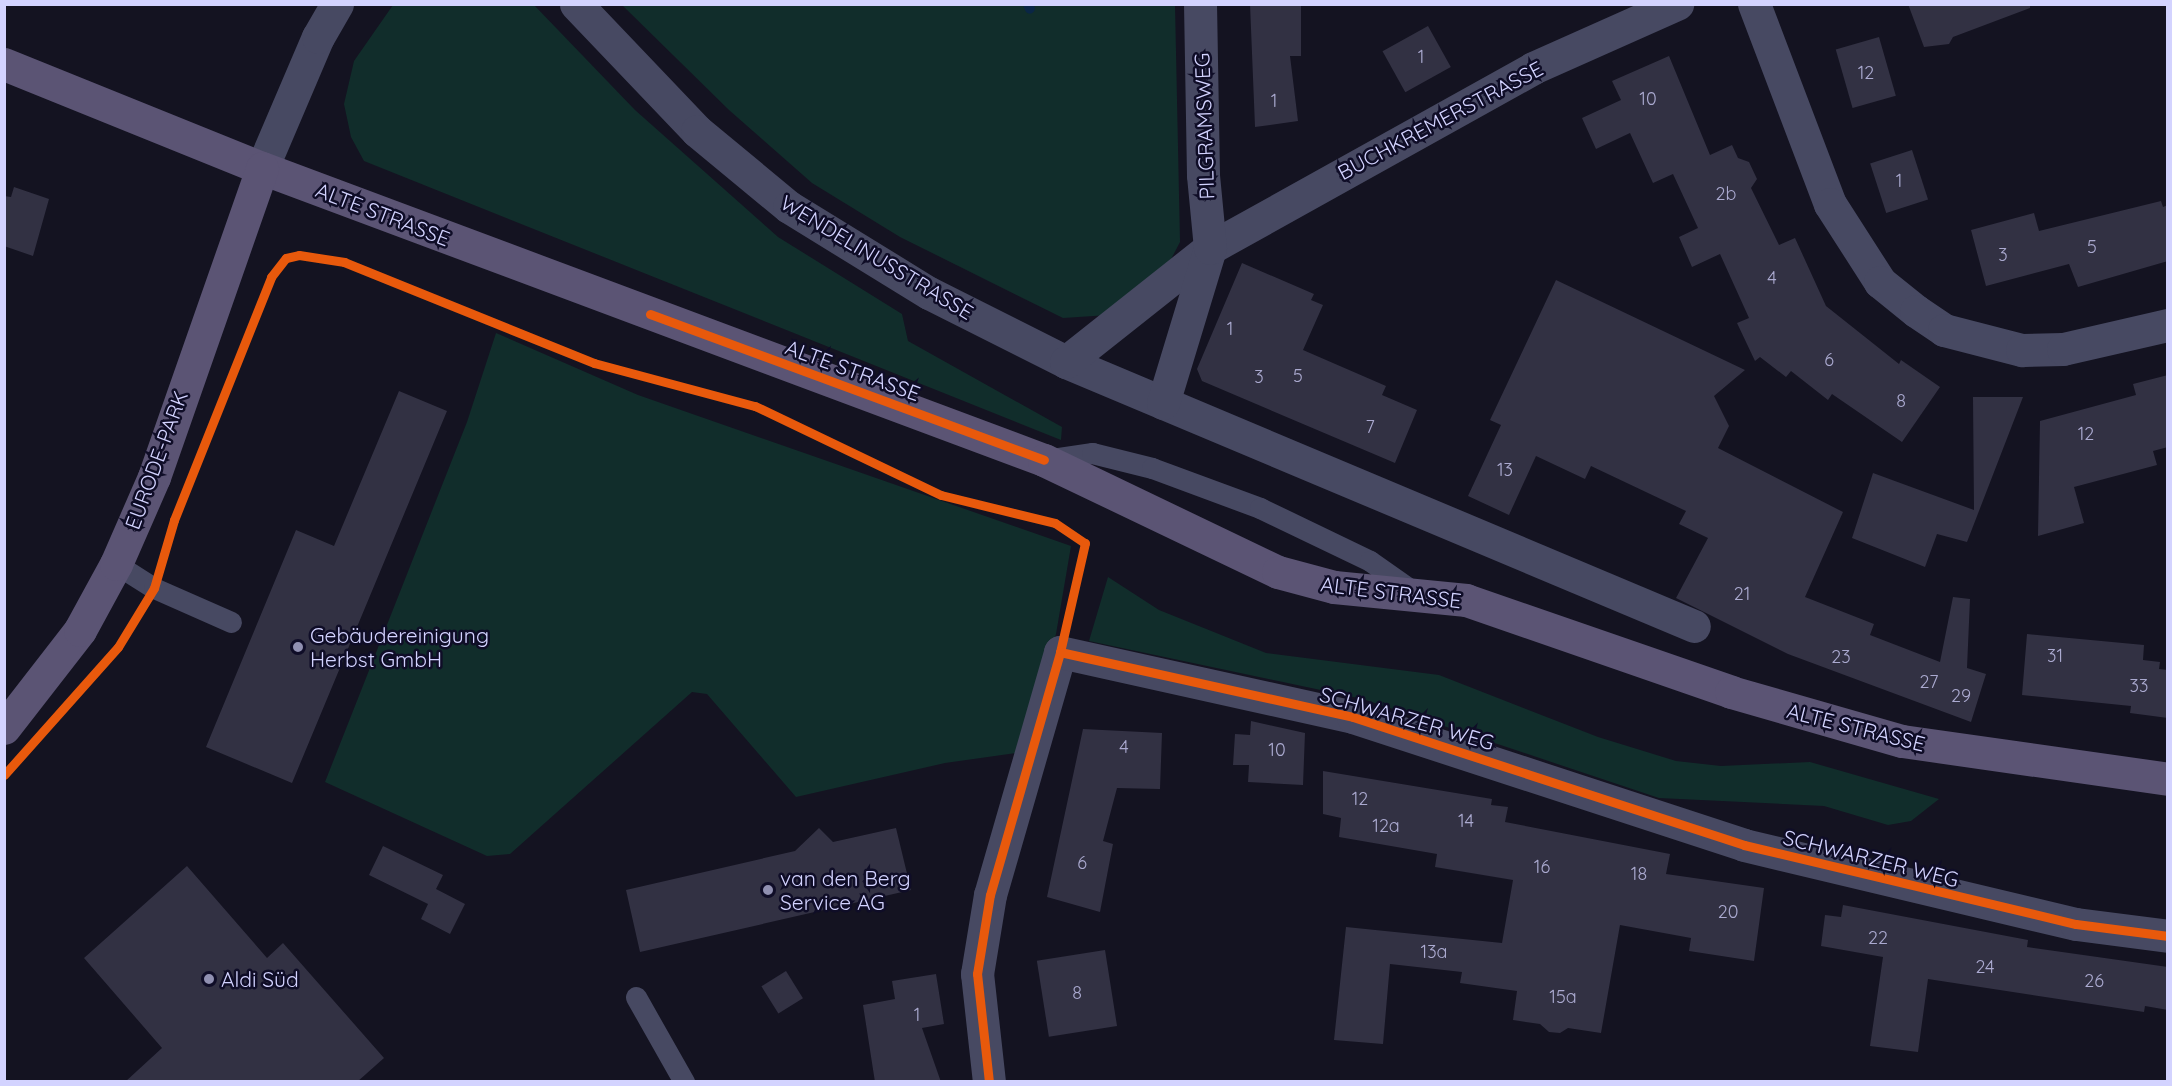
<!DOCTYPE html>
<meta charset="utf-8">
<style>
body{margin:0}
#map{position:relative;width:2172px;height:1086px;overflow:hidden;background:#141321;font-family:Quicksand,sans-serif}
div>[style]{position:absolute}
.green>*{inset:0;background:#112d2b}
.stream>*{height:10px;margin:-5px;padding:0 5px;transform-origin:5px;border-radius:5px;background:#0a2646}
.building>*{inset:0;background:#323143;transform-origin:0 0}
.service>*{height:21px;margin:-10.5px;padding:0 10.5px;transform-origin:10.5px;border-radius:10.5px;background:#474962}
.minor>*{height:33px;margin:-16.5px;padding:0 16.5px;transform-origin:16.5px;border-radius:16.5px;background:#474962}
.primary>*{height:33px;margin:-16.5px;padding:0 16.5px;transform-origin:16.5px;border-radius:16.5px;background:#5b5474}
.cycleway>*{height:9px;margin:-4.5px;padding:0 4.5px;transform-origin:4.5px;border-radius:4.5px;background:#e8590c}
.dots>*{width:16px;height:16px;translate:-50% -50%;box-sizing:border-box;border:3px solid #0f0d27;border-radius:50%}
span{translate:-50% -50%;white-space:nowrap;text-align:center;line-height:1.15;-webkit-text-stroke:5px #0f0d27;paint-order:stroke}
.number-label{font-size:18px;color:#abaad0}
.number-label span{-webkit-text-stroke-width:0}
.street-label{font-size:21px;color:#d3d3ff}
.poi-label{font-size:21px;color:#d3d3ff}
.left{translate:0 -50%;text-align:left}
.frame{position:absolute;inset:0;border:6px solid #d3d3ff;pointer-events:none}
</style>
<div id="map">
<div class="green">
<i style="clip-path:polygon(393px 5px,534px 5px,635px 110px,778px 237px,902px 314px,908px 341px,1062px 427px,1061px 440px,364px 161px,351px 137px,344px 104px,354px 61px)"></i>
<i style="clip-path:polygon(622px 5px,1175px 5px,1180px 242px,1168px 265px,1109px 315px,1063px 318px,900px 237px,812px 183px,729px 110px)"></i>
<i style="clip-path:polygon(496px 333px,638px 395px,1071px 546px,1056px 634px,1016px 753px,945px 763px,796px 797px,707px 694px,692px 692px,510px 854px,487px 856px,325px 782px,467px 422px)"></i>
<i style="clip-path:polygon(1108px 577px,1159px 610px,1266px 653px,1439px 675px,1598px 737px,1676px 761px,1721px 766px,1810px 762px,1939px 799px,1911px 821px,1888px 825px,1824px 806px,1659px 798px,1363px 699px,1089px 641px)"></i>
</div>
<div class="stream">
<i style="left:1028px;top:4px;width:5px;rotate:68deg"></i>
</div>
<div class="building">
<i style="clip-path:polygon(1250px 4px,1301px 4px,1301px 56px,1290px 56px,1298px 121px,1255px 127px)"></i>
<i style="clip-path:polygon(1908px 4px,2030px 4px,2030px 8px,1953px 37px,1949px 44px,1924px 47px)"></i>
<i style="left:1428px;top:26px;width:47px;height:52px;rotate:61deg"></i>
<i style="left:1879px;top:37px;width:61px;height:45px;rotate:74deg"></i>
<i style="clip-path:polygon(1669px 56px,1710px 155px,1732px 145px,1738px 158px,1749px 162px,1757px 179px,1751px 188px,1779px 245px,1795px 238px,1826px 306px,1899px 364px,1901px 360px,1940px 387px,1902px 442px,1832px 394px,1828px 400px,1791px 371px,1786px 377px,1760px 357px,1755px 361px,1737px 323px,1749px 318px,1720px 254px,1692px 267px,1679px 237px,1698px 228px,1673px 174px,1653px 183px,1630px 133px,1596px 149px,1582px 118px,1621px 100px,1612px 81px)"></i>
<i style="left:1912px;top:150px;width:52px;height:44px;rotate:72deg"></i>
<i style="clip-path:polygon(14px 187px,49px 199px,33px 256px,4px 246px,4px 196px,11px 197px)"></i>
<i style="clip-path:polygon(2161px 201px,2163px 207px,2168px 205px,2168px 261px,2078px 287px,2069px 264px,1986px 286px,1971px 230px,2034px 213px,2039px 231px)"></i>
<i style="clip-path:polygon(1242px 263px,1314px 294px,1311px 300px,1323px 305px,1303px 350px,1386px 386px,1382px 395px,1417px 410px,1395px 463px,1202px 381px,1197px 369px)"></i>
<i style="clip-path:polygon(1556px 280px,1745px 370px,1714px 396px,1729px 426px,1718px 448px,1843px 512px,1805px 597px,1874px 624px,1870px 635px,1940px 662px,1953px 597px,1970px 599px,1967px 668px,1986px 674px,1971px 722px,1788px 654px,1676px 598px,1708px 538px,1679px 524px,1686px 511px,1591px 466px,1585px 479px,1536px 456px,1509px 515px,1468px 496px,1501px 425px,1490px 420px)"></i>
<i style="clip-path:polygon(2168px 375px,2168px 447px,2153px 451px,2157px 465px,2074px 487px,2084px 523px,2038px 536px,2040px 421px,2136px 395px,2133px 384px)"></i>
<i style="clip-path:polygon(399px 391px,447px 411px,292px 783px,206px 747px,296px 530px,334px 546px)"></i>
<i style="clip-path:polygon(1973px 397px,2023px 397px,1967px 542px,1937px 534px,1925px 567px,1852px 538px,1873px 473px,1974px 510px)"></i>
<i style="clip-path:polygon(2027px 634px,2144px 645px,2143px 660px,2160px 662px,2159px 669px,2168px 670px,2168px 718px,2130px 713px,2131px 706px,2022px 695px)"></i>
<i style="clip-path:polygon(1251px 721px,1305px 733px,1303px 785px,1248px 782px,1249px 765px,1233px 765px,1235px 734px,1250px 735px)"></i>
<i style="clip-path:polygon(1083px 729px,1162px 733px,1160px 789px,1117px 788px,1103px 841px,1113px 844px,1100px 912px,1047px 897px)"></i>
<i style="clip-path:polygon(1323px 771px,1492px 799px,1491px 805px,1508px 807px,1505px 822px,1670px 854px,1666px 874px,1764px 888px,1754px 961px,1689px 951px,1691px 938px,1620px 925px,1601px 1033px,1568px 1028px,1560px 1033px,1549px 1032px,1540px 1024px,1513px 1020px,1517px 991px,1460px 983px,1462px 972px,1390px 964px,1383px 1044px,1334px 1040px,1346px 927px,1502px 943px,1513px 880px,1435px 867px,1437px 854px,1339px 837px,1341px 818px,1323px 814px)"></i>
<i style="clip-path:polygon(819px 828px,833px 842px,896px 828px,911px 890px,640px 952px,626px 890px,795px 851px)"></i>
<i style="clip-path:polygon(383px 846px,443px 875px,436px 889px,465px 904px,450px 934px,421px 919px,428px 904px,369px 875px)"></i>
<i style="clip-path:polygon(187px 866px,267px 958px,283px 943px,384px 1058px,357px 1082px,125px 1082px,162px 1048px,84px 958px)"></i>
<i style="clip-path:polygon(1843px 905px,2028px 940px,2027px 947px,2168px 967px,2168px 1010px,2145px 1006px,2144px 1012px,1928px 979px,1918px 1052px,1870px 1046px,1883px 957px,1821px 946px,1825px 915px,1841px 917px)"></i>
<i style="left:1105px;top:950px;width:77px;height:69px;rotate:81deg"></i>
<i style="left:786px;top:971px;width:32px;height:29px;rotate:58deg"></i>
<i style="clip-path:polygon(936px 974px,944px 1024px,922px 1028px,941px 1082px,875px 1082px,863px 1005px,895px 999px,892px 981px)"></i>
</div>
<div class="service">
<i style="left:1045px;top:460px;width:48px;rotate:-8.5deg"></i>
<i style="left:1092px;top:453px;width:62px;rotate:14deg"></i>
<i style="left:1152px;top:468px;width:115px;rotate:20.3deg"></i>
<i style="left:1260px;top:508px;width:122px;rotate:25.7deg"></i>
<i style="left:1370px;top:561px;width:54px;rotate:35.2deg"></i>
<i style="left:116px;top:564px;width:45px;rotate:32.3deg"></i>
<i style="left:154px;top:588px;width:84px;rotate:23.8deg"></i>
<i style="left:636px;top:997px;width:98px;rotate:60.5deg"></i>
</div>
<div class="minor">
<i style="left:576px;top:4px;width:175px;rotate:46.4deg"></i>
<i style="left:697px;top:131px;width:119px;rotate:39.6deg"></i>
<i style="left:789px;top:207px;width:164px;rotate:31.6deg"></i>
<i style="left:929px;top:293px;width:153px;rotate:26.7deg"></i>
<i style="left:1066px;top:362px;width:681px;rotate:22.8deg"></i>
<i style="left:1754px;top:4px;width:214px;rotate:69.2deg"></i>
<i style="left:1830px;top:204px;width:93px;rotate:57.3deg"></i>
<i style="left:1880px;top:282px;width:46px;rotate:38.9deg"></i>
<i style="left:1916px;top:311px;width:34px;rotate:34deg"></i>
<i style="left:1944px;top:330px;width:81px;rotate:14.4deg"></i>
<i style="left:2022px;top:350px;width:41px;rotate:-1.4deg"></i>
<i style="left:2063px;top:349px;width:108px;rotate:-12.9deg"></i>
<i style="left:262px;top:168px;width:142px;rotate:-66.9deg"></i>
<i style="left:318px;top:37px;width:38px;rotate:-60deg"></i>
<i style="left:1066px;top:362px;width:184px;rotate:-38.4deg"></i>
<i style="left:1210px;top:248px;width:370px;rotate:-29.1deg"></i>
<i style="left:1533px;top:68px;width:158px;rotate:-24deg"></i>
<i style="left:1163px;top:403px;width:162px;rotate:-73.1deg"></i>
<i style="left:1210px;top:248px;width:73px;rotate:-95.5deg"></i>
<i style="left:1203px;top:175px;width:171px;rotate:-91deg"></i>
<i style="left:989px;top:1082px;width:109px;rotate:-96.3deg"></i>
<i style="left:977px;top:974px;width:80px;rotate:-80.7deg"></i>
<i style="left:990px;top:895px;width:253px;rotate:-73.9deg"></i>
<i style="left:1060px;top:652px;width:300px;rotate:12.5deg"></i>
<i style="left:1353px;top:717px;width:411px;rotate:18.1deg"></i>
<i style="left:1744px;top:845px;width:341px;rotate:13.4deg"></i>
<i style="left:2076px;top:924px;width:93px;rotate:7.4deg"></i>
</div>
<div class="primary">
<i style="left:4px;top:64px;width:278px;rotate:22deg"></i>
<i style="left:262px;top:168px;width:835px;rotate:20.48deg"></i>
<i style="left:1044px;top:460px;width:259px;rotate:25.6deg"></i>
<i style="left:1278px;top:572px;width:58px;rotate:15deg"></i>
<i style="left:1334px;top:587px;width:133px;rotate:5.6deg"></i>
<i style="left:1466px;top:600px;width:281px;rotate:19.1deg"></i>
<i style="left:1731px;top:692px;width:178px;rotate:16deg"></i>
<i style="left:1902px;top:741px;width:269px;rotate:8.1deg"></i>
<i style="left:4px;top:728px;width:124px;rotate:-52.2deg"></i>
<i style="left:80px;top:630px;width:75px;rotate:-61.4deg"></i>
<i style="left:116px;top:564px;width:95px;rotate:-66.4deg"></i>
<i style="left:154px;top:477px;width:327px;rotate:-70.7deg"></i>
</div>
<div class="cycleway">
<i style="left:650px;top:314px;width:420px;rotate:20.3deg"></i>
<i style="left:4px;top:775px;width:171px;rotate:-48.3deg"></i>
<i style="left:118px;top:647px;width:69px;rotate:-58.6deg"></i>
<i style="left:154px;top:588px;width:71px;rotate:-73.6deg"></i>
<i style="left:174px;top:520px;width:262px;rotate:-68.2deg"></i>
<i style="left:271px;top:277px;width:24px;rotate:-52deg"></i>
<i style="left:286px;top:258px;width:13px;rotate:-13deg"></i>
<i style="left:299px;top:255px;width:46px;rotate:8.8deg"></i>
<i style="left:344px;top:262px;width:270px;rotate:22deg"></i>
<i style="left:594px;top:363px;width:167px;rotate:15deg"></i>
<i style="left:755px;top:406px;width:206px;rotate:25.6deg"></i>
<i style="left:941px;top:495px;width:117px;rotate:13.8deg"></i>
<i style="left:1055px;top:523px;width:36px;rotate:34deg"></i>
<i style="left:1085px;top:543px;width:112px;rotate:102.9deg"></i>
<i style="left:989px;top:1082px;width:109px;rotate:-96.3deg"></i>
<i style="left:977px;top:974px;width:80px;rotate:-80.7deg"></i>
<i style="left:990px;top:895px;width:253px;rotate:-73.9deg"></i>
<i style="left:1060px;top:652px;width:300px;rotate:12.5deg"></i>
<i style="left:1353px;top:717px;width:411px;rotate:18.1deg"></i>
<i style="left:1744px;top:845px;width:341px;rotate:13.4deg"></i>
<i style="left:2076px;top:924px;width:93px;rotate:7.4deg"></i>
</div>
<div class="dots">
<i style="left:298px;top:647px;background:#9090b1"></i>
<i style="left:768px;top:890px;background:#9090b1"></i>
<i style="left:209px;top:979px;background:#9090b1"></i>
</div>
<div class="number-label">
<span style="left:1421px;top:57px">1</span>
<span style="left:1866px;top:73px">12</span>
<span style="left:1648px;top:99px">10</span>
<span style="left:1274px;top:101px">1</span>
<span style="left:1899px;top:181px">1</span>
<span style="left:1726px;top:194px">2b</span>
<span style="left:2092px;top:247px">5</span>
<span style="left:2003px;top:255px">3</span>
<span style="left:1772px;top:278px">4</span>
<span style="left:1230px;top:329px">1</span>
<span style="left:1829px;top:360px">6</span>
<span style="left:1298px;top:376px">5</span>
<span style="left:1259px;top:377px">3</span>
<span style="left:1901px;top:401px">8</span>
<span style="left:1370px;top:427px">7</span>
<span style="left:2086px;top:434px">12</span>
<span style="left:1505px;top:470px">13</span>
<span style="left:1742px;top:594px">21</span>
<span style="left:2055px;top:656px">31</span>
<span style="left:1841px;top:657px">23</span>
<span style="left:1929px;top:682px">27</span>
<span style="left:2139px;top:686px">33</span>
<span style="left:1961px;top:696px">29</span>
<span style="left:1124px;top:747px">4</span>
<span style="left:1277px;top:750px">10</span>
<span style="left:1360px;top:799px">12</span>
<span style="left:1466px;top:821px">14</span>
<span style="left:1386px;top:826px">12a</span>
<span style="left:1082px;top:863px">6</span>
<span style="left:1542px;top:867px">16</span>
<span style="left:1639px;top:874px">18</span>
<span style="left:1728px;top:912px">20</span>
<span style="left:1878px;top:938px">22</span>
<span style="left:1434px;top:952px">13a</span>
<span style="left:1985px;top:967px">24</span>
<span style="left:2094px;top:981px">26</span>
<span style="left:1077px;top:993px">8</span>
<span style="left:1563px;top:997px">15a</span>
<span style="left:917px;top:1015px">1</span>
</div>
<div class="street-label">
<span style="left:1440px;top:120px;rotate:-28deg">BUCHKREMERSTRASSE</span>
<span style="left:1204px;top:126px;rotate:-92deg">PILGRAMSWEG</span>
<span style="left:383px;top:214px;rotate:21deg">ALTE STRASSE</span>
<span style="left:877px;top:257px;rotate:31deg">WENDELINUSSTRASSE</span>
<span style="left:853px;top:370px;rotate:20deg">ALTE STRASSE</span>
<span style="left:156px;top:460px;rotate:-70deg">EURODE-PARK</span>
<span style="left:1391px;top:592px;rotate:7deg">ALTE STRASSE</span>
<span style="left:1407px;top:718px;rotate:16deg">SCHWARZER WEG</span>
<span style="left:1856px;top:727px;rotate:14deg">ALTE STRASSE</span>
<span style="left:1871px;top:858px;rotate:14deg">SCHWARZER WEG</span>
</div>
<div class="poi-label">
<span class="left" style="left:310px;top:647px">Gebäudereinigung<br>Herbst GmbH</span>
<span class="left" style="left:780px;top:890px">van den Berg<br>Service AG</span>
<span class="left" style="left:221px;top:979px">Aldi Süd</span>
</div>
<div class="frame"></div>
</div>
